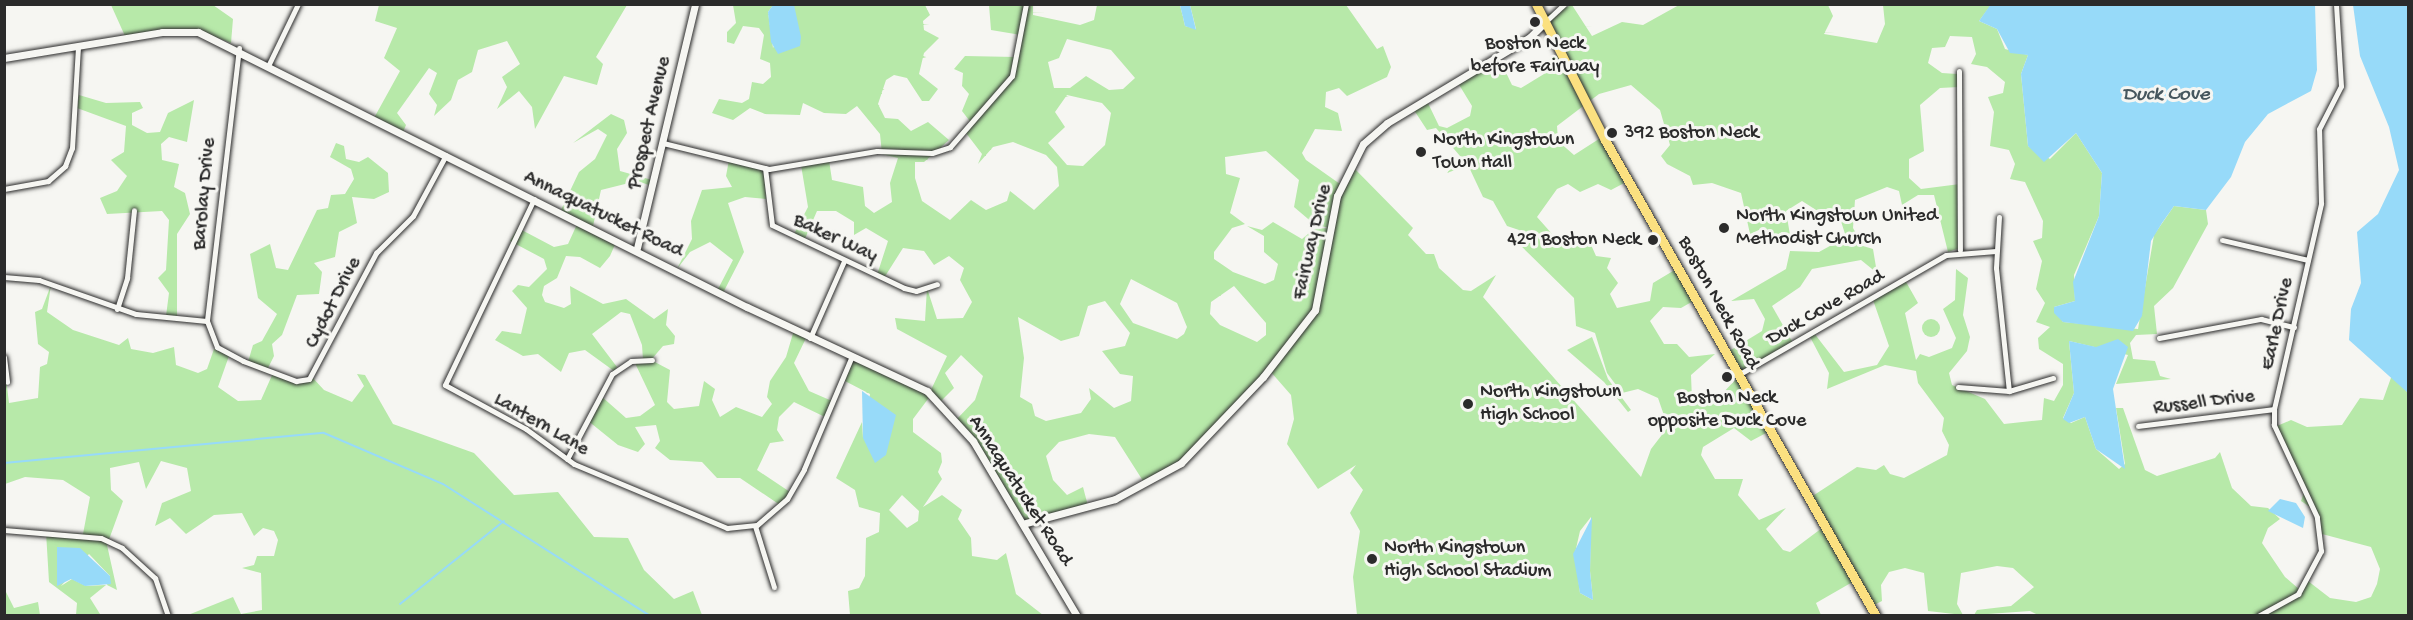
<!DOCTYPE html>
<style>
body{margin:0}
#map{position:relative;width:2413px;height:620px;overflow:hidden;background:#f6f6f2;font-family:"Gochi Hand",sans-serif}
div>[style]{position:absolute}
.green>*{inset:0;background:#b7e9a9}
.round{border-radius:50%}
.water>*{inset:0;background:#97daf9}
.stream>*{height:2px;margin:-1px;padding:0 1px;transform-origin:1px;border-radius:1px;background:#97daf9}
.roads{filter:drop-shadow(0 0 2px #2b2b2b) drop-shadow(0 0 2px #2b2b2b)}
.minor>*{height:5px;margin:-2.5px;padding:0 2.5px;transform-origin:2.5px;border-radius:2.5px;background:#f6f6f2}
.tertiary>*{height:7px;margin:-3.5px;padding:0 3.5px;transform-origin:3.5px;border-radius:3.5px;background:#f6f6f2}
.primary>*{height:9px;margin:-4.5px;padding:0 4.5px;transform-origin:4.5px;border-radius:4.5px;background:#fbe080}
.dots>*{width:16px;height:16px;translate:-50% -50%;box-sizing:border-box;border:3px solid #f6f6f2;border-radius:50%}
span{translate:-50% -50%;white-space:nowrap;text-align:center;line-height:1.15;-webkit-text-stroke:6px #f6f6f2;paint-order:stroke}
.poi-label{font-size:20px;color:#2b2b2b}
.left{translate:0 -50%;text-align:left}
.right{translate:-100% -50%;text-align:right}
.street-label{font-size:20px;color:#2b2b2b}
.water-label{font-size:21px;color:#46575e;font-style:italic}
.frame{position:absolute;inset:0;border:6px solid #2b2b2b;pointer-events:none}
</style>
<div id="map">
<div class="green">
<i style="clip-path:polygon(111px 5px,213px 5px,233px 19px,231px 43px,199px 31px,125px 36px)"></i>
<i style="clip-path:polygon(379px 5px,627px 5px,596px 57px,603px 64px,597px 85px,564px 76px,535px 129px,532px 107px,519px 91px,497px 109px,507px 87px,502px 77px,520px 64px,507px 41px,478px 50px,472px 72px,458px 80px,451px 100px,434px 116px,437px 105px,429px 94px,437px 73px,429px 68px,397px 113px,406px 125px,403px 132px,374px 118px,400px 71px,384px 58px,397px 28px,375px 21px)"></i>
<i style="clip-path:polygon(evenodd,733px 5px,773px 5px,768px 12px,773px 48px,794px 5px,925px 5px,930px 15px,923px 21px,924px 30px,939px 38px,924px 53px,919px 74px,938px 89px,929px 101px,922px 101px,907px 78px,894px 75px,886px 80px,878px 104px,885px 118px,898px 119px,911px 131px,928px 122px,949px 140px,924px 162px,915px 162px,915px 178px,922px 201px,950px 220px,971px 200px,986px 210px,1007px 201px,1010px 191px,1034px 210px,1059px 186px,1057px 167px,1046px 155px,1013px 142px,993px 147px,978px 164px,982px 154px,966px 133px,972px 124px,962px 111px,969px 94px,962px 86px,963px 73px,954px 69px,965px 56px,1016px 57px,1021px 35px,991px 30px,989px 5px,1033px 5px,1033px 15px,1080px 25px,1094px 20px,1097px 5px,1180px 5px,1185px 26px,1196px 29px,1190px 5px,1346px 5px,1377px 49px,1383px 46px,1391px 67px,1387px 77px,1347px 96px,1339px 88px,1326px 92px,1325px 107px,1338px 113px,1342px 131px,1315px 129px,1302px 153px,1306px 160px,1340px 184px,1350px 164px,1413px 228px,1408px 235px,1426px 254px,1434px 254px,1439px 268px,1463px 290px,1471px 291px,1496px 275px,1483px 297px,1641px 477px,1651px 449px,1668px 427px,1658px 398px,1638px 389px,1622px 393px,1607px 373px,1595px 333px,1576px 326px,1574px 298px,1517px 242px,1519px 230px,1507px 226px,1493px 201px,1483px 197px,1468px 165px,1447px 173px,1460px 156px,1436px 128px,1427px 130px,1412px 107px,1426px 99px,1439px 126px,1447px 128px,1470px 116px,1472px 106px,1458px 83px,1499px 58px,1512px 85px,1521px 88px,1544px 74px,1545px 62px,1560px 54px,1543px 16px,1572px 5px,1592px 36px,1622px 22px,1643px 25px,1679px 5px,1828px 5px,1833px 16px,1824px 34px,1877px 43px,1885px 24px,1883px 5px,1991px 5px,1979px 21px,1997px 29px,2005px 49px,2028px 55px,2021px 74px,2028px 146px,2050px 159px,2076px 133px,2102px 173px,2099px 216px,2074px 275px,2075px 301px,2054px 307px,2063px 322px,2138px 329px,2154px 235px,2174px 206px,2206px 210px,2208px 224px,2173px 288px,2154px 306px,2157px 334px,2136px 335px,2130px 343px,2133px 359px,2155px 361px,2160px 376px,2171px 379px,2116px 384px,2128px 355px,2069px 341px,2074px 393px,2063px 418px,2071px 423px,2085px 417px,2096px 449px,2119px 469px,2125px 464px,2116px 408px,2123px 408px,2145px 470px,2157px 476px,2215px 458px,2220px 452px,2232px 488px,2251px 506px,2268px 508px,2280px 519px,2268px 528px,2262px 543px,2285px 577px,2300px 590px,2308px 581px,2330px 598px,2356px 602px,2371px 597px,2377px 584px,2380px 569px,2371px 547px,2322px 534px,2313px 509px,2301px 501px,2305px 490px,2277px 426px,2291px 420px,2307px 427px,2342px 425px,2360px 398px,2383px 400px,2392px 375px,2408px 393px,2408px 615px,2040px 616px,2030px 611px,1974px 615px,1977px 610px,2011px 606px,2034px 587px,2013px 568px,1997px 566px,1961px 573px,1957px 604px,1963px 615px,1928px 611px,1924px 573px,1905px 568px,1889px 572px,1881px 585px,1882px 601px,1872px 606px,1856px 580px,1816px 603px,1821px 615px,1357px 615px,1353px 577px,1360px 531px,1350px 513px,1363px 490px,1350px 473px,1356px 465px,1318px 489px,1287px 444px,1294px 419px,1291px 395px,1270px 371px,1181px 462px,1145px 484px,1115px 437px,1089px 434px,1059px 442px,1046px 456px,1053px 480px,1067px 495px,1083px 487px,1088px 506px,1026px 521px,956px 420px,975px 400px,983px 376px,961px 355px,945px 373px,954px 388px,941px 401px,931px 395px,913px 419px,913px 432px,941px 453px,942px 462px,938px 472px,942px 479px,923px 507px,942px 495px,962px 510px,958px 519px,971px 538px,972px 556px,997px 560px,1006px 553px,1016px 594px,1043px 615px,850px 615px,848px 591px,859px 588px,865px 576px,866px 538px,879px 532px,880px 513px,859px 507px,855px 490px,836px 478px,862px 422px,863px 438px,870px 394px,843px 380px,851px 358px,930px 392px,947px 356px,897px 329px,895px 318px,925px 321px,927px 288px,937px 319px,963px 318px,972px 302px,960px 280px,964px 268px,949px 256px,934px 265px,924px 251px,903px 248px,884px 278px,877px 275px,888px 241px,866px 228px,854px 235px,854px 222px,836px 211px,817px 211px,804px 241px,793px 236px,808px 207px,801px 165px,829px 160px,832px 180px,863px 187px,865px 206px,874px 213px,892px 202px,890px 183px,898px 158px,882px 154px,880px 134px,857px 106px,846px 114px,824px 113px,803px 103px,800px 115px,765px 114px,750px 108px,733px 120px,712px 113px,719px 99px,742px 103px,749px 99px,752px 82px,763px 84px,771px 77px,770px 63px,760px 59px,764px 35px,759px 28px,743px 26px,734px 44px,727px 42px,727px 32px,736px 23px,733px 5px,1950px 36px,1972px 37px,1976px 54px,1971px 64px,1987px 67px,2005px 82px,2003px 93px,1988px 97px,1994px 112px,1990px 146px,2009px 150px,2015px 164px,2010px 179px,2025px 182px,2043px 221px,2042px 238px,2033px 241px,2042px 261px,2036px 289px,2045px 303px,2036px 322px,2050px 327px,2038px 338px,2039px 349px,2063px 364px,2063px 385px,2054px 401px,2044px 398px,2042px 420px,2004px 424px,1985px 399px,1952px 385px,1949px 373px,1967px 351px,1970px 337px,1963px 315px,1968px 278px,1956px 269px,1955px 300px,1943px 309px,1956px 338px,1952px 348px,1929px 357px,1920px 354px,1916px 360px,1905px 313px,1918px 303px,1905px 280px,1873px 300px,1889px 346px,1877px 365px,1844px 372px,1814px 333px,1809px 335px,1829px 373px,1827px 389px,1885px 365px,1916px 371px,1918px 383px,1944px 418px,1942px 431px,1949px 445px,1947px 455px,1904px 478px,1890px 474px,1884px 465px,1876px 470px,1857px 467px,1808px 499px,1822px 528px,1790px 552px,1783px 550px,1766px 529px,1786px 508px,1759px 520px,1738px 495px,1743px 479px,1715px 479px,1701px 455px,1703px 447px,1734px 428px,1751px 441px,1768px 432px,1738px 377px,1720px 396px,1699px 404px,1692px 400px,1691px 375px,1715px 354px,1689px 357px,1677px 344px,1664px 344px,1650px 321px,1663px 307px,1681px 308px,1695px 300px,1678px 268px,1653px 283px,1650px 301px,1617px 308px,1610px 294px,1618px 283px,1607px 268px,1611px 258px,1596px 256px,1588px 238px,1561px 244px,1537px 217px,1557px 189px,1568px 184px,1580px 192px,1598px 184px,1611px 190px,1628px 181px,1602px 137px,1574px 155px,1558px 141px,1557px 126px,1599px 94px,1631px 85px,1660px 110px,1670px 145px,1661px 156px,1667px 164px,1690px 176px,1693px 185px,1712px 183px,1741px 193px,1750px 234px,1761px 229px,1770px 240px,1782px 232px,1790px 235px,1786px 211px,1802px 201px,1824px 215px,1839px 215px,1846px 237px,1819px 252px,1790px 251px,1786px 269px,1731px 301px,1754px 299px,1765px 319px,1762px 331px,1726px 353px,1740px 373px,1793px 343px,1772px 306px,1800px 287px,1812px 269px,1861px 260px,1877px 273px,1873px 249px,1863px 246px,1853px 228px,1855px 200px,1887px 187px,1899px 191px,1902px 205px,1918px 195px,1934px 195px,1948px 252px,1960px 248px,1960px 184px,1921px 189px,1909px 178px,1909px 159px,1924px 151px,1920px 105px,1940px 88px,1959px 87px,1957px 74px,1942px 73px,1928px 63px,1932px 48px,1945px 47px,1950px 36px,733px 5px,1067px 39px,1111px 50px,1135px 78px,1123px 89px,1109px 90px,1086px 76px,1070px 88px,1054px 88px,1048px 62px,1059px 58px,1067px 39px,733px 5px,1067px 95px,1102px 103px,1111px 113px,1105px 145px,1083px 166px,1067px 165px,1048px 143px,1065px 127px,1055px 112px,1067px 95px,733px 5px,1266px 151px,1299px 180px,1294px 207px,1314px 224px,1329px 228px,1314px 229px,1302px 239px,1273px 222px,1262px 230px,1247px 226px,1264px 236px,1264px 252px,1278px 264px,1274px 280px,1265px 284px,1233px 272px,1214px 259px,1214px 252px,1232px 228px,1245px 224px,1230px 213px,1240px 178px,1226px 174px,1225px 157px,1266px 151px,733px 5px,1131px 279px,1177px 303px,1187px 327px,1184px 334px,1177px 339px,1133px 323px,1120px 304px,1131px 279px,733px 5px,1234px 286px,1266px 323px,1266px 335px,1257px 342px,1220px 325px,1210px 314px,1211px 302px,1234px 286px,733px 5px,1105px 301px,1130px 333px,1125px 346px,1102px 351px,1120px 374px,1133px 376px,1131px 401px,1114px 408px,1089px 388px,1091px 399px,1081px 413px,1046px 421px,1035px 416px,1032px 404px,1020px 397px,1024px 358px,1018px 317px,1061px 341px,1079px 336px,1088px 306px,1105px 301px,733px 5px,902px 495px,919px 511px,918px 521px,907px 528px,889px 510px,902px 495px,733px 5px,1591px 517px,1590px 571px,1593px 600px,1580px 593px,1575px 553px,1580px 531px,1591px 517px)"></i>
<i style="clip-path:polygon(79px 95px,106px 103px,140px 102px,143px 108px,132px 113px,132px 125px,147px 133px,160px 132px,168px 113px,194px 100px,187px 142px,169px 137px,161px 144px,162px 160px,179px 164px,174px 187px,185px 193px,190px 214px,177px 234px,177px 316px,166px 316px,169px 293px,158px 278px,166px 270px,169px 220px,162px 211px,107px 214px,100px 198px,117px 191px,127px 176px,111px 160px,124px 152px,126px 126px,77px 108px)"></i>
<i style="clip-path:polygon(611px 114px,624px 120px,627px 133px,617px 149px,620px 171px,652px 180px,652px 186px,637px 181px,601px 190px,593px 226px,617px 240px,610px 256px,600px 268px,580px 257px,566px 256px,557px 278px,544px 286px,542px 295px,545px 302px,564px 308px,571px 304px,570px 286px,603px 304px,626px 299px,654px 319px,668px 309px,666px 325px,675px 336px,674px 344px,663px 346px,651px 360px,670px 370px,667px 402px,674px 409px,699px 406px,704px 381px,715px 389px,712px 400px,720px 417px,736px 407px,762px 417px,772px 404px,767px 397px,770px 381px,786px 357px,794px 330px,807px 336px,794px 363px,809px 391px,832px 401px,825px 417px,794px 402px,779px 417px,777px 430px,784px 441px,770px 443px,757px 470px,790px 492px,780px 505px,740px 478px,717px 478px,702px 462px,670px 460px,655px 448px,660px 441px,656px 425px,635px 427px,645px 444px,638px 452px,618px 445px,587px 420px,601px 396px,626px 418px,640px 416px,655px 405px,634px 361px,643px 360px,642px 345px,630px 314px,621px 312px,592px 334px,617px 367px,614px 371px,585px 350px,569px 353px,561px 372px,538px 354px,523px 356px,495px 340px,502px 331px,521px 334px,527px 308px,512px 291px,518px 285px,529px 287px,547px 269px,544px 259px,510px 241px,518px 228px,554px 247px,568px 244px,579px 220px,561px 210px,579px 172px,595px 159px,607px 135px,598px 129px,573px 143px)"></i>
<i style="clip-path:polygon(336px 143px,344px 146px,346px 159px,359px 162px,368px 157px,388px 173px,389px 192px,374px 199px,352px 197px,357px 223px,339px 232px,335px 257px,314px 263px,322px 272px,319px 294px,297px 295px,282px 335px,272px 344px,274px 356px,267px 370px,248px 362px,253px 345px,262px 341px,277px 314px,258px 298px,250px 254px,270px 244px,276px 268px,288px 270px,317px 210px,328px 208px,331px 195px,345px 194px,354px 179px,351px 169px,330px 157px)"></i>
<i style="clip-path:polygon(729px 160px,764px 168px,766px 199px,745px 197px,728px 203px,744px 252px,723px 293px,717px 291px,733px 260px,710px 242px,690px 252px,677px 269px,692px 239px,691px 221px,702px 190px,732px 187px,726px 176px)"></i>
<i style="clip-path:polygon(51px 285px,47px 312px,73px 330px,119px 345px,128px 338px,131px 349px,153px 353px,174px 347px,176px 365px,198px 373px,207px 369px,214px 349px,229px 356px,218px 387px,238px 401px,261px 400px,273px 373px,295px 380px,312px 377px,324px 390px,352px 402px,364px 386px,357px 374px,365px 375px,393px 424px,474px 453px,514px 495px,558px 492px,594px 537px,628px 538px,644px 570px,674px 599px,693px 591px,702px 615px,188px 615px,233px 597px,241px 614px,262px 610px,261px 573px,242px 568px,254px 565px,257px 556px,274px 556px,278px 540px,274px 531px,263px 528px,254px 536px,242px 513px,214px 515px,186px 534px,170px 518px,155px 526px,162px 503px,191px 491px,187px 468px,161px 461px,146px 489px,139px 462px,110px 468px,111px 490px,123px 501px,107px 545px,117px 590px,107px 585px,110px 576px,89px 554px,61px 586px,72px 579px,86px 586px,106px 585px,90px 598px,100px 614px,110px 615px,76px 615px,77px 603px,49px 582px,46px 532px,83px 534px,90px 497px,63px 480px,25px 477px,5px 484px,4px 362px,9px 403px,38px 398px,40px 367px,47px 364px,49px 352px,38px 344px,35px 312px,42px 309px)"></i>
<i class="round" style="left:1922px;top:319px;width:18px;height:18px"></i>
<i style="clip-path:polygon(1592px 337px,1608px 379px,1631px 410px,1628px 412px,1604px 382px,1567px 350px)"></i>
<i style="clip-path:polygon(5px 590px,14px 608px,38px 602px,40px 615px,5px 615px)"></i>
</div>
<div class="water">
<i style="clip-path:polygon(1991px 4px,2315px 5px,2317px 70px,2311px 91px,2268px 114px,2245px 142px,2231px 177px,2206px 210px,2174px 206px,2162px 223px,2151px 241px,2142px 316px,2133px 331px,2063px 322px,2054px 313px,2054px 307px,2075px 301px,2073px 282px,2099px 216px,2102px 173px,2076px 133px,2044px 162px,2028px 146px,2021px 74px,2028px 55px,2010px 53px,1997px 29px,1979px 21px)"></i>
<i style="clip-path:polygon(773px 5px,794px 5px,801px 37px,800px 46px,778px 54px,771px 42px,768px 12px)"></i>
<i style="clip-path:polygon(1180px 5px,1190px 5px,1196px 30px,1185px 26px)"></i>
<i style="clip-path:polygon(2353px 5px,2408px 5px,2408px 393px,2349px 340px,2351px 309px,2361px 283px,2357px 232px,2378px 214px,2399px 170px,2389px 127px,2360px 56px)"></i>
<i style="clip-path:polygon(2118px 339px,2128px 347px,2113px 389px,2125px 469px,2096px 449px,2085px 417px,2069px 423px,2063px 419px,2074px 393px,2069px 341px,2096px 347px)"></i>
<i style="clip-path:polygon(862px 391px,896px 415px,886px 455px,875px 463px,863px 438px)"></i>
<i style="clip-path:polygon(2280px 499px,2296px 503px,2305px 517px,2303px 528px,2268px 511px)"></i>
<i style="clip-path:polygon(1592px 517px,1590px 571px,1593px 600px,1580px 593px,1573px 554px)"></i>
<i style="clip-path:polygon(57px 547px,80px 548px,110px 576px,111px 584px,85px 586px,71px 579px,57px 586px)"></i>
</div>
<div class="stream">
<i style="left:4px;top:463px;width:321px;rotate:-5.4deg"></i>
<i style="left:324px;top:433px;width:129px;rotate:23.2deg"></i>
<i style="left:443px;top:484px;width:246px;rotate:32.5deg"></i>
<i style="left:400px;top:604px;width:133px;rotate:-38.6deg"></i>
</div>
<div class="roads">
<div class="minor">
<i style="left:1545px;top:22px;width:26px;rotate:-43deg"></i>
<i style="left:239px;top:48px;width:275px;rotate:96.7deg"></i>
<i style="left:207px;top:321px;width:28px;rotate:69deg"></i>
<i style="left:217px;top:347px;width:30px;rotate:28deg"></i>
<i style="left:243px;top:361px;width:57px;rotate:20.7deg"></i>
<i style="left:296px;top:381px;width:13px;rotate:-9deg"></i>
<i style="left:309px;top:379px;width:143px;rotate:-62deg"></i>
<i style="left:376px;top:253px;width:52px;rotate:-45deg"></i>
<i style="left:413px;top:216px;width:69px;rotate:-61.6deg"></i>
<i style="left:269px;top:64px;width:67px;rotate:-64.2deg"></i>
<i style="left:1959px;top:71px;width:179px;rotate:89.7deg"></i>
<i style="left:663px;top:143px;width:109px;rotate:13.8deg"></i>
<i style="left:769px;top:169px;width:109px;rotate:-9.5deg"></i>
<i style="left:877px;top:151px;width:55px;rotate:2.1deg"></i>
<i style="left:932px;top:153px;width:19px;rotate:-18deg"></i>
<i style="left:950px;top:147px;width:94px;rotate:-48.9deg"></i>
<i style="left:1012px;top:76px;width:73px;rotate:-79deg"></i>
<i style="left:765px;top:168px;width:57px;rotate:83deg"></i>
<i style="left:772px;top:225px;width:146px;rotate:25.5deg"></i>
<i style="left:904px;top:288px;width:12px;rotate:14deg"></i>
<i style="left:916px;top:291px;width:22px;rotate:-18deg"></i>
<i style="left:4px;top:189px;width:45px;rotate:-10.3deg"></i>
<i style="left:48px;top:181px;width:23px;rotate:-41deg"></i>
<i style="left:65px;top:166px;width:19px;rotate:-69deg"></i>
<i style="left:72px;top:148px;width:102px;rotate:-86.6deg"></i>
<i style="left:534px;top:199px;width:206px;rotate:115.6deg"></i>
<i style="left:445px;top:385px;width:92px;rotate:28.5deg"></i>
<i style="left:526px;top:429px;width:59px;rotate:36.1deg"></i>
<i style="left:574px;top:464px;width:166px;rotate:22.7deg"></i>
<i style="left:727px;top:528px;width:30px;rotate:-6deg"></i>
<i style="left:757px;top:525px;width:40px;rotate:-41deg"></i>
<i style="left:787px;top:499px;width:34px;rotate:-60deg"></i>
<i style="left:804px;top:469px;width:123px;rotate:-67deg"></i>
<i style="left:1999px;top:217px;width:51px;rotate:93.4deg"></i>
<i style="left:1996px;top:268px;width:124px;rotate:84deg"></i>
<i style="left:2222px;top:240px;width:88px;rotate:13.1deg"></i>
<i style="left:4px;top:277px;width:35px;rotate:5deg"></i>
<i style="left:39px;top:280px;width:103px;rotate:19.3deg"></i>
<i style="left:136px;top:314px;width:71px;rotate:5.6deg"></i>
<i style="left:117px;top:309px;width:33px;rotate:-72deg"></i>
<i style="left:127px;top:278px;width:68px;rotate:-84.1deg"></i>
<i style="left:810px;top:338px;width:84px;rotate:-66.2deg"></i>
<i style="left:2159px;top:338px;width:104px;rotate:-10.6deg"></i>
<i style="left:2261px;top:319px;width:34px;rotate:14deg"></i>
<i style="left:4px;top:357px;width:25px;rotate:83deg"></i>
<i style="left:1738px;top:375px;width:240px;rotate:-30deg"></i>
<i style="left:1946px;top:255px;width:50px;rotate:-4.6deg"></i>
<i style="left:1958px;top:387px;width:51px;rotate:4.5deg"></i>
<i style="left:2009px;top:391px;width:46px;rotate:-16.5deg"></i>
<i style="left:2138px;top:426px;width:137px;rotate:-7.1deg"></i>
<i style="left:567px;top:459px;width:96px;rotate:-62.1deg"></i>
<i style="left:612px;top:374px;width:23px;rotate:-34deg"></i>
<i style="left:631px;top:361px;width:21px;rotate:-3deg"></i>
<i style="left:755px;top:526px;width:64px;rotate:72.7deg"></i>
<i style="left:4px;top:530px;width:97px;rotate:4.7deg"></i>
<i style="left:101px;top:538px;width:23px;rotate:25deg"></i>
<i style="left:122px;top:548px;width:45px;rotate:42.3deg"></i>
<i style="left:155px;top:578px;width:40px;rotate:71.1deg"></i>
<i style="left:2258px;top:616px;width:46px;rotate:-28.8deg"></i>
<i style="left:2298px;top:594px;width:49px;rotate:-61.9deg"></i>
<i style="left:2321px;top:551px;width:34px;rotate:-97deg"></i>
<i style="left:2317px;top:517px;width:102px;rotate:-115.1deg"></i>
<i style="left:2274px;top:425px;width:16px;rotate:-90deg"></i>
<i style="left:2274px;top:409px;width:211px;rotate:-77.1deg"></i>
<i style="left:2321px;top:203px;width:74px;rotate:-91.5deg"></i>
<i style="left:2319px;top:129px;width:48px;rotate:-62.9deg"></i>
<i style="left:2341px;top:86px;width:82px;rotate:-93.5deg"></i>
</div>
<div class="tertiary">
<i style="left:4px;top:58px;width:160px;rotate:-9.3deg"></i>
<i style="left:162px;top:32px;width:36px"></i>
<i style="left:198px;top:32px;width:614px;rotate:26.61deg"></i>
<i style="left:747px;top:307px;width:199px;rotate:25deg"></i>
<i style="left:927px;top:391px;width:68px;rotate:47.4deg"></i>
<i style="left:973px;top:441px;width:204px;rotate:59.3deg"></i>
<i style="left:637px;top:248px;width:251px;rotate:-76.6deg"></i>
<i style="left:1026px;top:523px;width:92px;rotate:-15.1deg"></i>
<i style="left:1115px;top:499px;width:75px;rotate:-28.6deg"></i>
<i style="left:1181px;top:463px;width:119px;rotate:-46.4deg"></i>
<i style="left:1263px;top:377px;width:85px;rotate:-52.2deg"></i>
<i style="left:1315px;top:310px;width:116px;rotate:-79.1deg"></i>
<i style="left:1337px;top:196px;width:58px;rotate:-63.4deg"></i>
<i style="left:1363px;top:144px;width:32px;rotate:-41deg"></i>
<i style="left:1387px;top:123px;width:167px;rotate:-31deg"></i>
<i style="left:1530px;top:37px;width:21px;rotate:-45deg"></i>
</div>
<div class="primary">
<i style="left:1536px;top:4px;width:153px;rotate:63.1deg"></i>
<i style="left:1605px;top:140px;width:548px;rotate:60.35deg"></i>
</div>
</div>
<div class="dots">
<i style="left:1535px;top:22px;background:#2b2b2b"></i>
<i style="left:1612px;top:133px;background:#2b2b2b"></i>
<i style="left:1421px;top:152px;background:#2b2b2b"></i>
<i style="left:1724px;top:228px;background:#2b2b2b"></i>
<i style="left:1653px;top:240px;background:#2b2b2b"></i>
<i style="left:1727px;top:377px;background:#2b2b2b"></i>
<i style="left:1468px;top:404px;background:#2b2b2b"></i>
<i style="left:1372px;top:559px;background:#2b2b2b"></i>
</div>
<div class="poi-label">
<span style="left:1535px;top:56px">Boston Neck<br>before Fairway</span>
<span class="left" style="left:1624px;top:133px">392 Boston Neck</span>
<span class="left" style="left:1433px;top:152px">North Kingstown<br>Town Hall</span>
<span class="left" style="left:1736px;top:228px">North Kingstown United<br>Methodist Church</span>
<span class="right" style="left:1641px;top:240px">429 Boston Neck</span>
<span class="left" style="left:1480px;top:404px">North Kingstown<br>High School</span>
<span style="left:1727px;top:410px">Boston Neck<br>opposite Duck Cove</span>
<span class="left" style="left:1384px;top:560px">North Kingstown<br>High School Stadium</span>
</div>
<div class="street-label">
<span style="left:650px;top:123px;rotate:-77deg">Prospect Avenue</span>
<span style="left:205px;top:194px;rotate:-85deg">Barolay Drive</span>
<span style="left:603px;top:215px;rotate:26deg">Annaquatucket Road</span>
<span style="left:835px;top:239px;rotate:25deg">Baker Way</span>
<span style="left:1313px;top:242px;rotate:-77deg">Fairway Drive</span>
<span style="left:334px;top:303px;rotate:-63deg">Cydot Drive</span>
<span style="left:1718px;top:303px;rotate:61deg">Boston Neck Road</span>
<span style="left:1826px;top:308px;rotate:-30deg">Duck Cove Road</span>
<span style="left:2278px;top:324px;rotate:-78deg">Earle Drive</span>
<span style="left:2204px;top:403px;rotate:-7deg">Russell Drive</span>
<span style="left:541px;top:425px;rotate:30deg">Lantern Lane</span>
<span style="left:1020px;top:491px;rotate:57deg">Annaquatucket Road</span>
</div>
<div class="water-label">
<span style="left:2166px;top:96px">Duck Cove</span>
</div>
<div class="frame"></div>
</div>
